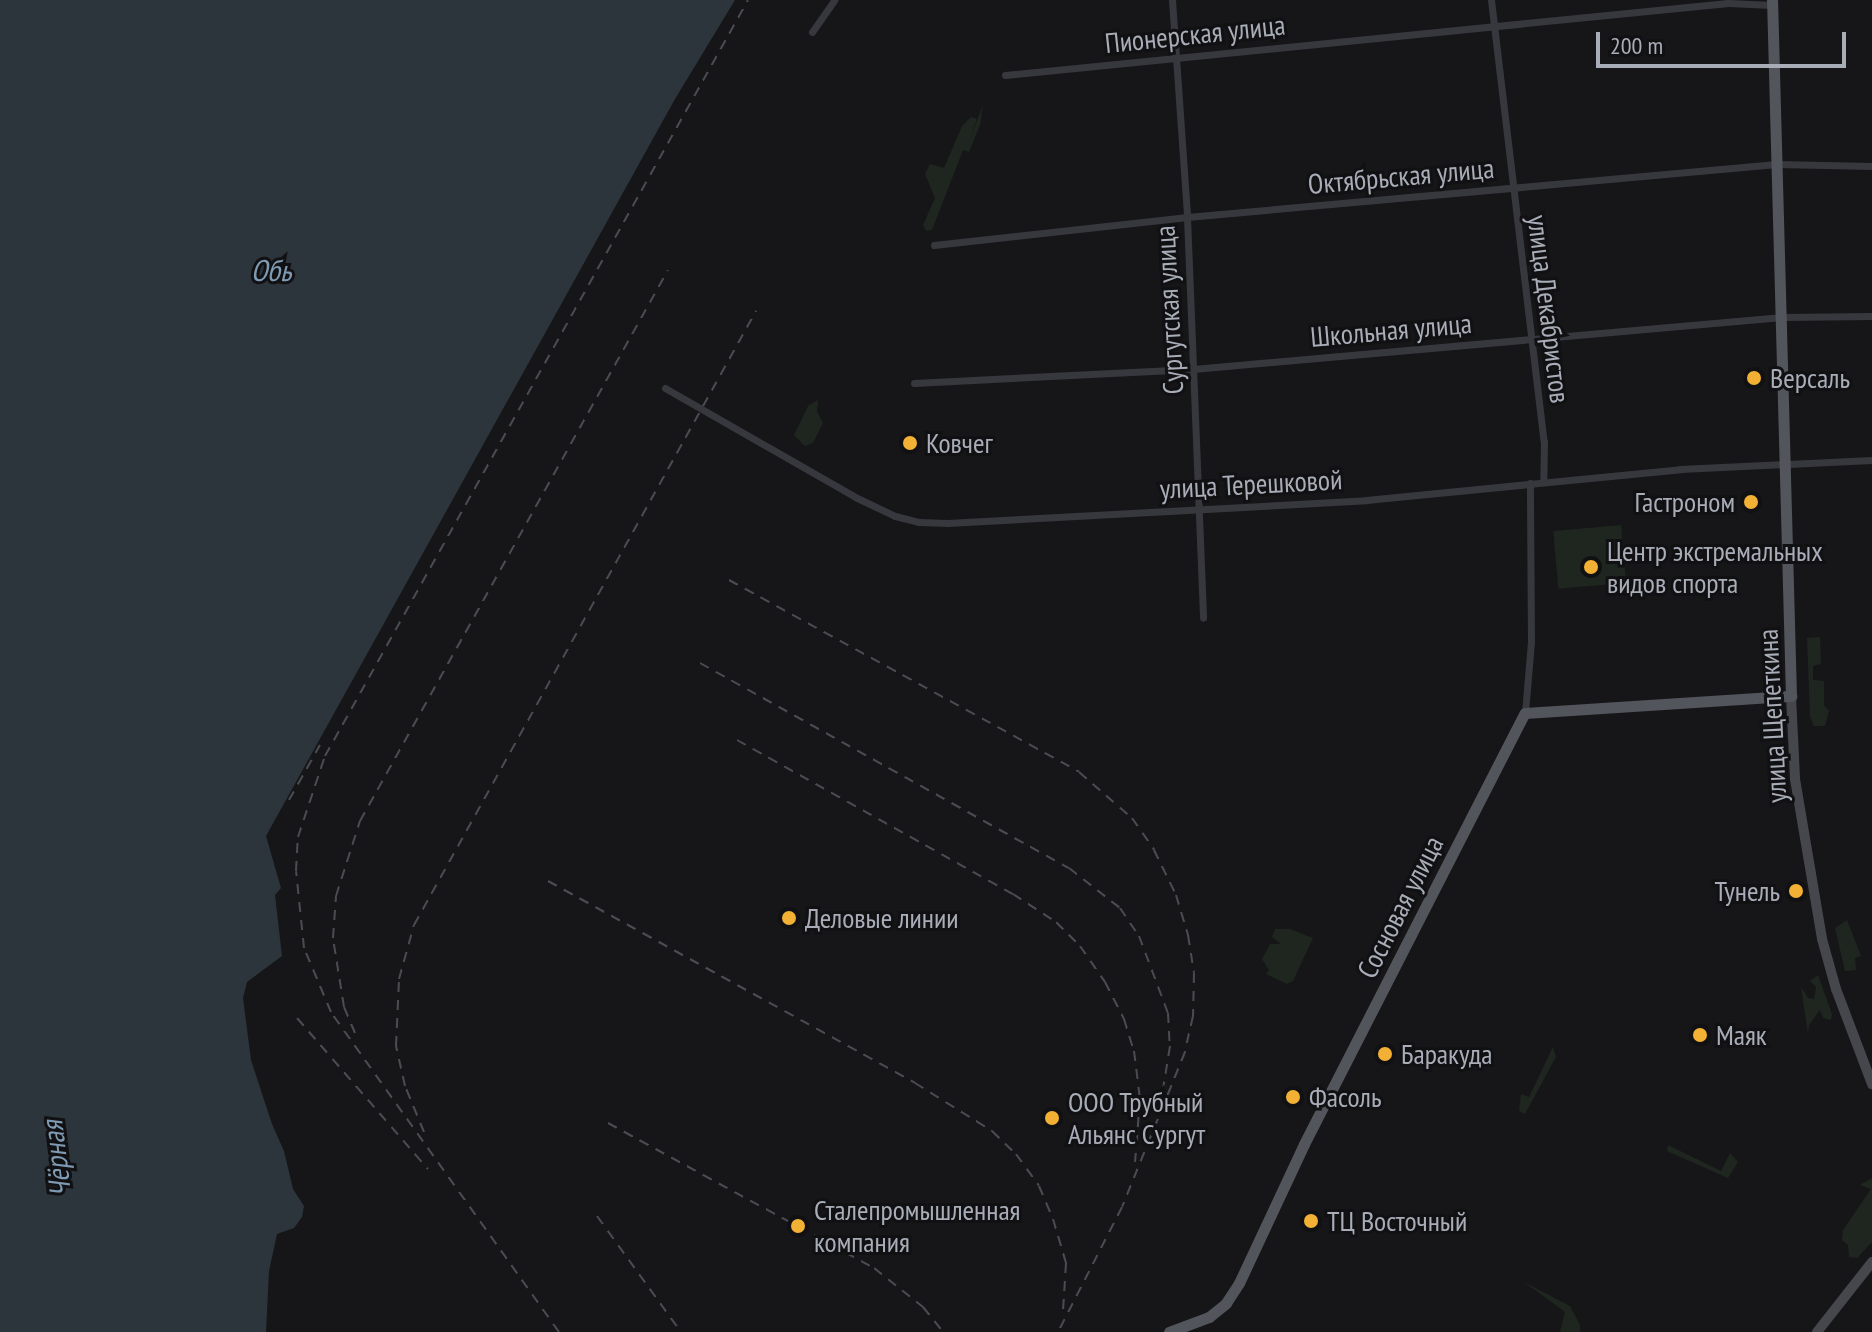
<!DOCTYPE html>
<meta charset="utf-8">
<style>
body{margin:0}
#map{position:relative;width:1872px;height:1332px;overflow:hidden;background:#161618;font-family:"PT Sans Narrow",sans-serif}
div>[style]{position:absolute}
.green>*{inset:0;background:#1e261f;transform-origin:0 0}
.water>*{inset:0;background:#2c353c}
.street>*{height:7px;margin:-3.5px;padding:0 3.5px;transform-origin:3.5px;border-radius:3.5px;background:#37383d}
.secondary>*{height:10px;margin:-5px;padding:0 5px;transform-origin:5px;border-radius:5px;background:#45474d}
.primary>*{height:11px;margin:-5.5px;padding:0 5.5px;transform-origin:5.5px;border-radius:5.5px;background:#53555c}
.rail>*{height:2px;margin-top:-1px;transform-origin:0;background:repeating-linear-gradient(90deg,#4a4c52 0 10px,transparent 0 18px)}
.dots>*{width:22px;height:22px;translate:-50% -50%;box-sizing:border-box;border:4px solid #111113;border-radius:50%}
span{translate:-50% -50%;white-space:nowrap;text-align:center;line-height:1.15;-webkit-text-stroke:6px #111113;paint-order:stroke}
.street-label{font-size:28px;color:#a8adb8}
.poi-label{font-size:28px;color:#a8adb8}
.left{translate:0 -50%;text-align:left}
.right{translate:-100% -50%;text-align:right}
.water-label{font-size:30px;color:#7f9bb3;font-style:italic}
.scale{position:absolute;left:1596px;top:32px;width:250px;height:36px;box-sizing:border-box;border:4px solid #a8adb8;border-top:0;padding-left:10px;font-size:24px;line-height:28px;white-space:nowrap;color:#a8adb8;-webkit-text-stroke:6px #111113;paint-order:stroke}
</style>
<div id="map">
<div class="green">
<i style="clip-path:polygon(983px 105px,980px 125px,969px 152px,963px 150px,932px 230px,926px 231px,923px 225px,935px 198px,925px 174px,930px 164px,944px 168px,962px 126px,971px 117px,977px 119px,969px 142px)"></i>
<i style="clip-path:polygon(818px 400px,817px 411px,823px 423px,813px 443px,805px 446px,794px 435px,808px 406px)"></i>
<i style="left:1621px;top:525px;width:58px;height:68px;rotate:85deg"></i>
<i style="clip-path:polygon(1820px 637px,1821px 664px,1813px 666px,1813px 680px,1824px 681px,1824px 705px,1829px 711px,1825px 726px,1814px 726px,1810px 716px,1807px 638px)"></i>
<i style="clip-path:polygon(1847px 920px,1861px 956px,1855px 958px,1856px 970px,1845px 971px,1835px 928px)"></i>
<i style="clip-path:polygon(1275px 929px,1290px 929px,1313px 938px,1293px 981px,1287px 984px,1266px 974px,1269px 970px,1262px 959px,1270px 944px,1281px 944px,1272px 937px)"></i>
<i style="clip-path:polygon(1818px 975px,1832px 1014px,1831px 1020px,1823px 1018px,1820px 1010px,1809px 1025px,1808px 1034px,1801px 987px,1808px 998px,1814px 999px,1816px 987px,1810px 981px)"></i>
<i style="clip-path:polygon(1553px 1047px,1556px 1057px,1525px 1114px,1519px 1111px,1521px 1094px,1529px 1097px)"></i>
<i style="clip-path:polygon(1668px 1145px,1721px 1171px,1730px 1153px,1738px 1162px,1728px 1178px,1667px 1151px)"></i>
<i style="clip-path:polygon(1872px 1178px,1872px 1242px,1857px 1258px,1849px 1257px,1848px 1245px,1842px 1240px,1843px 1230px,1871px 1189px,1860px 1185px)"></i>
<i style="clip-path:polygon(1524px 1282px,1570px 1306px,1580px 1325px,1580px 1332px,1560px 1332px,1565px 1312px)"></i>
</div>
<div class="water">
<i style="clip-path:polygon(0 0,735px 0,675px 99px,266px 836px,281px 888px,275px 895px,282px 956px,247px 982px,243px 998px,251px 1060px,272px 1124px,284px 1151px,293px 1189px,304px 1206px,302px 1217px,294px 1228px,277px 1234px,269px 1271px,266px 1332px,0 1332px)"></i>
</div>
<div class="street">
<i style="left:1172px;top:0;width:218px;rotate:86deg"></i>
<i style="left:1187px;top:217px;width:401px;rotate:87.7deg"></i>
<i style="left:1491px;top:0;width:445px;rotate:83.2deg"></i>
<i style="left:1544px;top:442px;width:39px;rotate:91deg"></i>
<i style="left:812px;top:32px;width:39px;rotate:-55deg"></i>
<i style="left:1005px;top:75px;width:727px;rotate:-5.69deg"></i>
<i style="left:1728px;top:3px;width:44px;rotate:2.6deg"></i>
<i style="left:934px;top:245px;width:255px;rotate:-6.3deg"></i>
<i style="left:1187px;top:217px;width:592px;rotate:-5.13deg"></i>
<i style="left:1777px;top:164px;width:95px;rotate:1.2deg"></i>
<i style="left:914px;top:383px;width:279px;rotate:-2.9deg"></i>
<i style="left:1193px;top:369px;width:591px;rotate:-5.05deg"></i>
<i style="left:1782px;top:317px;width:90px;rotate:-0.6deg"></i>
<i style="left:665px;top:388px;width:219px;rotate:29.8deg"></i>
<i style="left:855px;top:497px;width:44px;rotate:25.4deg"></i>
<i style="left:895px;top:516px;width:25px;rotate:14deg"></i>
<i style="left:919px;top:522px;width:28px;rotate:2deg"></i>
<i style="left:947px;top:523px;width:420px;rotate:-3.1deg"></i>
<i style="left:1366px;top:500px;width:316px;rotate:-5.6deg"></i>
<i style="left:1680px;top:469px;width:192px;rotate:-2.7deg"></i>
<i style="left:1525px;top:713px;width:71px;rotate:-85.2deg"></i>
<i style="left:1531px;top:642px;width:159px;rotate:-90.4deg"></i>
</div>
<div class="secondary">
<i style="left:1791px;top:696px;width:83px;rotate:87.2deg"></i>
<i style="left:1795px;top:779px;width:162px;rotate:80.4deg"></i>
<i style="left:1822px;top:939px;width:52px;rotate:74.4deg"></i>
<i style="left:1836px;top:989px;width:102px;rotate:69.2deg"></i>
<i style="left:1817px;top:1332px;width:89px;rotate:-51.8deg"></i>
</div>
<div class="primary">
<i style="left:1169px;top:1332px;width:43px;rotate:-20.6deg"></i>
<i style="left:1209px;top:1317px;width:22px;rotate:-39deg"></i>
<i style="left:1226px;top:1303px;width:24px;rotate:-57deg"></i>
<i style="left:1239px;top:1283px;width:153px;rotate:-64.9deg"></i>
<i style="left:1304px;top:1144px;width:484px;rotate:-62.9deg"></i>
<i style="left:1525px;top:713px;width:267px;rotate:-3.7deg"></i>
<i style="left:1791px;top:696px;width:696px;rotate:-91.56deg"></i>
</div>
<div class="rail">
<i style="left:729px;top:580px;width:399px;rotate:28.7deg"></i>
<i style="left:1079px;top:772px;width:70px;rotate:41deg"></i>
<i style="left:1132px;top:818px;width:39px;rotate:55deg"></i>
<i style="left:1154px;top:850px;width:50px;rotate:63.9deg"></i>
<i style="left:1176px;top:895px;width:42px;rotate:73.3deg"></i>
<i style="left:1188px;top:935px;width:38px;rotate:81deg"></i>
<i style="left:1194px;top:973px;width:43px;rotate:91.3deg"></i>
<i style="left:1193px;top:1016px;width:37px;rotate:103deg"></i>
<i style="left:1185px;top:1052px;width:167px;rotate:112.1deg"></i>
<i style="left:1122px;top:1207px;width:140px;rotate:117.1deg"></i>
<i style="left:700px;top:663px;width:422px;rotate:29.1deg"></i>
<i style="left:1069px;top:868px;width:65px;rotate:38.1deg"></i>
<i style="left:1120px;top:908px;width:34px;rotate:56deg"></i>
<i style="left:1139px;top:936px;width:82px;rotate:69.4deg"></i>
<i style="left:1168px;top:1013px;width:33px;rotate:87deg"></i>
<i style="left:1170px;top:1046px;width:44px;rotate:99.2deg"></i>
<i style="left:737px;top:740px;width:316px;rotate:29.2deg"></i>
<i style="left:1013px;top:894px;width:51px;rotate:33.1deg"></i>
<i style="left:1056px;top:922px;width:34px;rotate:45deg"></i>
<i style="left:1080px;top:946px;width:44px;rotate:55.2deg"></i>
<i style="left:1105px;top:982px;width:42px;rotate:62.8deg"></i>
<i style="left:1124px;top:1019px;width:34px;rotate:73deg"></i>
<i style="left:1134px;top:1051px;width:48px;rotate:82.9deg"></i>
<i style="left:1140px;top:1099px;width:63px;rotate:94.5deg"></i>
<i style="left:289px;top:800px;width:63px;rotate:-60.6deg"></i>
<i style="left:548px;top:881px;width:419px;rotate:28.8deg"></i>
<i style="left:915px;top:1083px;width:91px;rotate:31.9deg"></i>
<i style="left:992px;top:1131px;width:33px;rotate:44deg"></i>
<i style="left:1016px;top:1154px;width:39px;rotate:54deg"></i>
<i style="left:1039px;top:1186px;width:36px;rotate:67deg"></i>
<i style="left:1053px;top:1219px;width:46px;rotate:73.5deg"></i>
<i style="left:1066px;top:1263px;width:48px;rotate:93.6deg"></i>
<i style="left:297px;top:1018px;width:200px;rotate:49.1deg"></i>
<i style="left:355px;top:1033px;width:28px;rotate:-113deg"></i>
<i style="left:344px;top:1007px;width:70px;rotate:-99.1deg"></i>
<i style="left:333px;top:938px;width:42px;rotate:-85.9deg"></i>
<i style="left:336px;top:896px;width:79px;rotate:-72.3deg"></i>
<i style="left:360px;top:821px;width:631px;rotate:-60.8deg"></i>
<i style="left:608px;top:1123px;width:303px;rotate:28.6deg"></i>
<i style="left:874px;top:1268px;width:63px;rotate:38.5deg"></i>
<i style="left:923px;top:1307px;width:32px;rotate:51deg"></i>
<i style="left:424px;top:1132px;width:50px;rotate:-112.4deg"></i>
<i style="left:405px;top:1086px;width:41px;rotate:-102.7deg"></i>
<i style="left:396px;top:1046px;width:67px;rotate:-87.4deg"></i>
<i style="left:399px;top:979px;width:56px;rotate:-74.5deg"></i>
<i style="left:414px;top:925px;width:703px;rotate:-60.88deg"></i>
<i style="left:597px;top:1216px;width:143px;rotate:54.1deg"></i>
<i style="left:559px;top:1332px;width:393px;rotate:-125.5deg"></i>
<i style="left:331px;top:1012px;width:69px;rotate:-112.9deg"></i>
<i style="left:304px;top:948px;width:77px;rotate:-95.9deg"></i>
<i style="left:296px;top:871px;width:34px;rotate:-87deg"></i>
<i style="left:298px;top:837px;width:85px;rotate:-71.6deg"></i>
<i style="left:325px;top:756px;width:866px;rotate:-60.77deg"></i>
</div>
<div class="dots">
<i style="left:1754px;top:378px;background:#f2b134"></i>
<i style="left:910px;top:443px;background:#f2b134"></i>
<i style="left:1751px;top:502px;background:#f2b134"></i>
<i style="left:1591px;top:567px;background:#f2b134"></i>
<i style="left:1796px;top:891px;background:#f2b134"></i>
<i style="left:789px;top:918px;background:#f2b134"></i>
<i style="left:1700px;top:1035px;background:#f2b134"></i>
<i style="left:1385px;top:1054px;background:#f2b134"></i>
<i style="left:1293px;top:1097px;background:#f2b134"></i>
<i style="left:1052px;top:1118px;background:#f2b134"></i>
<i style="left:1311px;top:1221px;background:#f2b134"></i>
<i style="left:798px;top:1226px;background:#f2b134"></i>
</div>
<div class="street-label">
<span style="left:1195px;top:34px;rotate:-6deg">Пионерская улица</span>
<span style="left:1401px;top:176px;rotate:-5deg">Октябрьская улица</span>
<span style="left:1549px;top:309px;rotate:83deg">улица Декабристов</span>
<span style="left:1169px;top:310px;rotate:-93deg">Сургутская улица</span>
<span style="left:1391px;top:330px;rotate:-5deg">Школьная улица</span>
<span style="left:1251px;top:484px;rotate:-3deg">улица Терешковой</span>
<span style="left:1772px;top:716px;rotate:-93deg">улица Щепеткина</span>
<span style="left:1400px;top:907px;rotate:-63deg">Сосновая улица</span>
</div>
<div class="poi-label">
<span class="left" style="left:1770px;top:378px">Версаль</span>
<span class="left" style="left:926px;top:443px">Ковчег</span>
<span class="right" style="left:1735px;top:502px">Гастроном</span>
<span class="left" style="left:1607px;top:567px">Центр экстремальных<br>видов спорта</span>
<span class="right" style="left:1780px;top:891px">Тунель</span>
<span class="left" style="left:805px;top:918px">Деловые линии</span>
<span class="left" style="left:1716px;top:1035px">Маяк</span>
<span class="left" style="left:1401px;top:1054px">Баракуда</span>
<span class="left" style="left:1309px;top:1097px">Фасоль</span>
<span class="left" style="left:1068px;top:1118px">ООО Трубный<br>Альянс Сургут</span>
<span class="left" style="left:814px;top:1226px">Сталепромышленная<br>компания</span>
<span class="left" style="left:1327px;top:1221px">ТЦ Восточный</span>
</div>
<div class="water-label">
<span style="left:271px;top:270px">Обь</span>
<span style="left:56px;top:1159px;rotate:-97deg">Чёрная</span>
</div>
<div class="scale">200 m</div>
</div>
